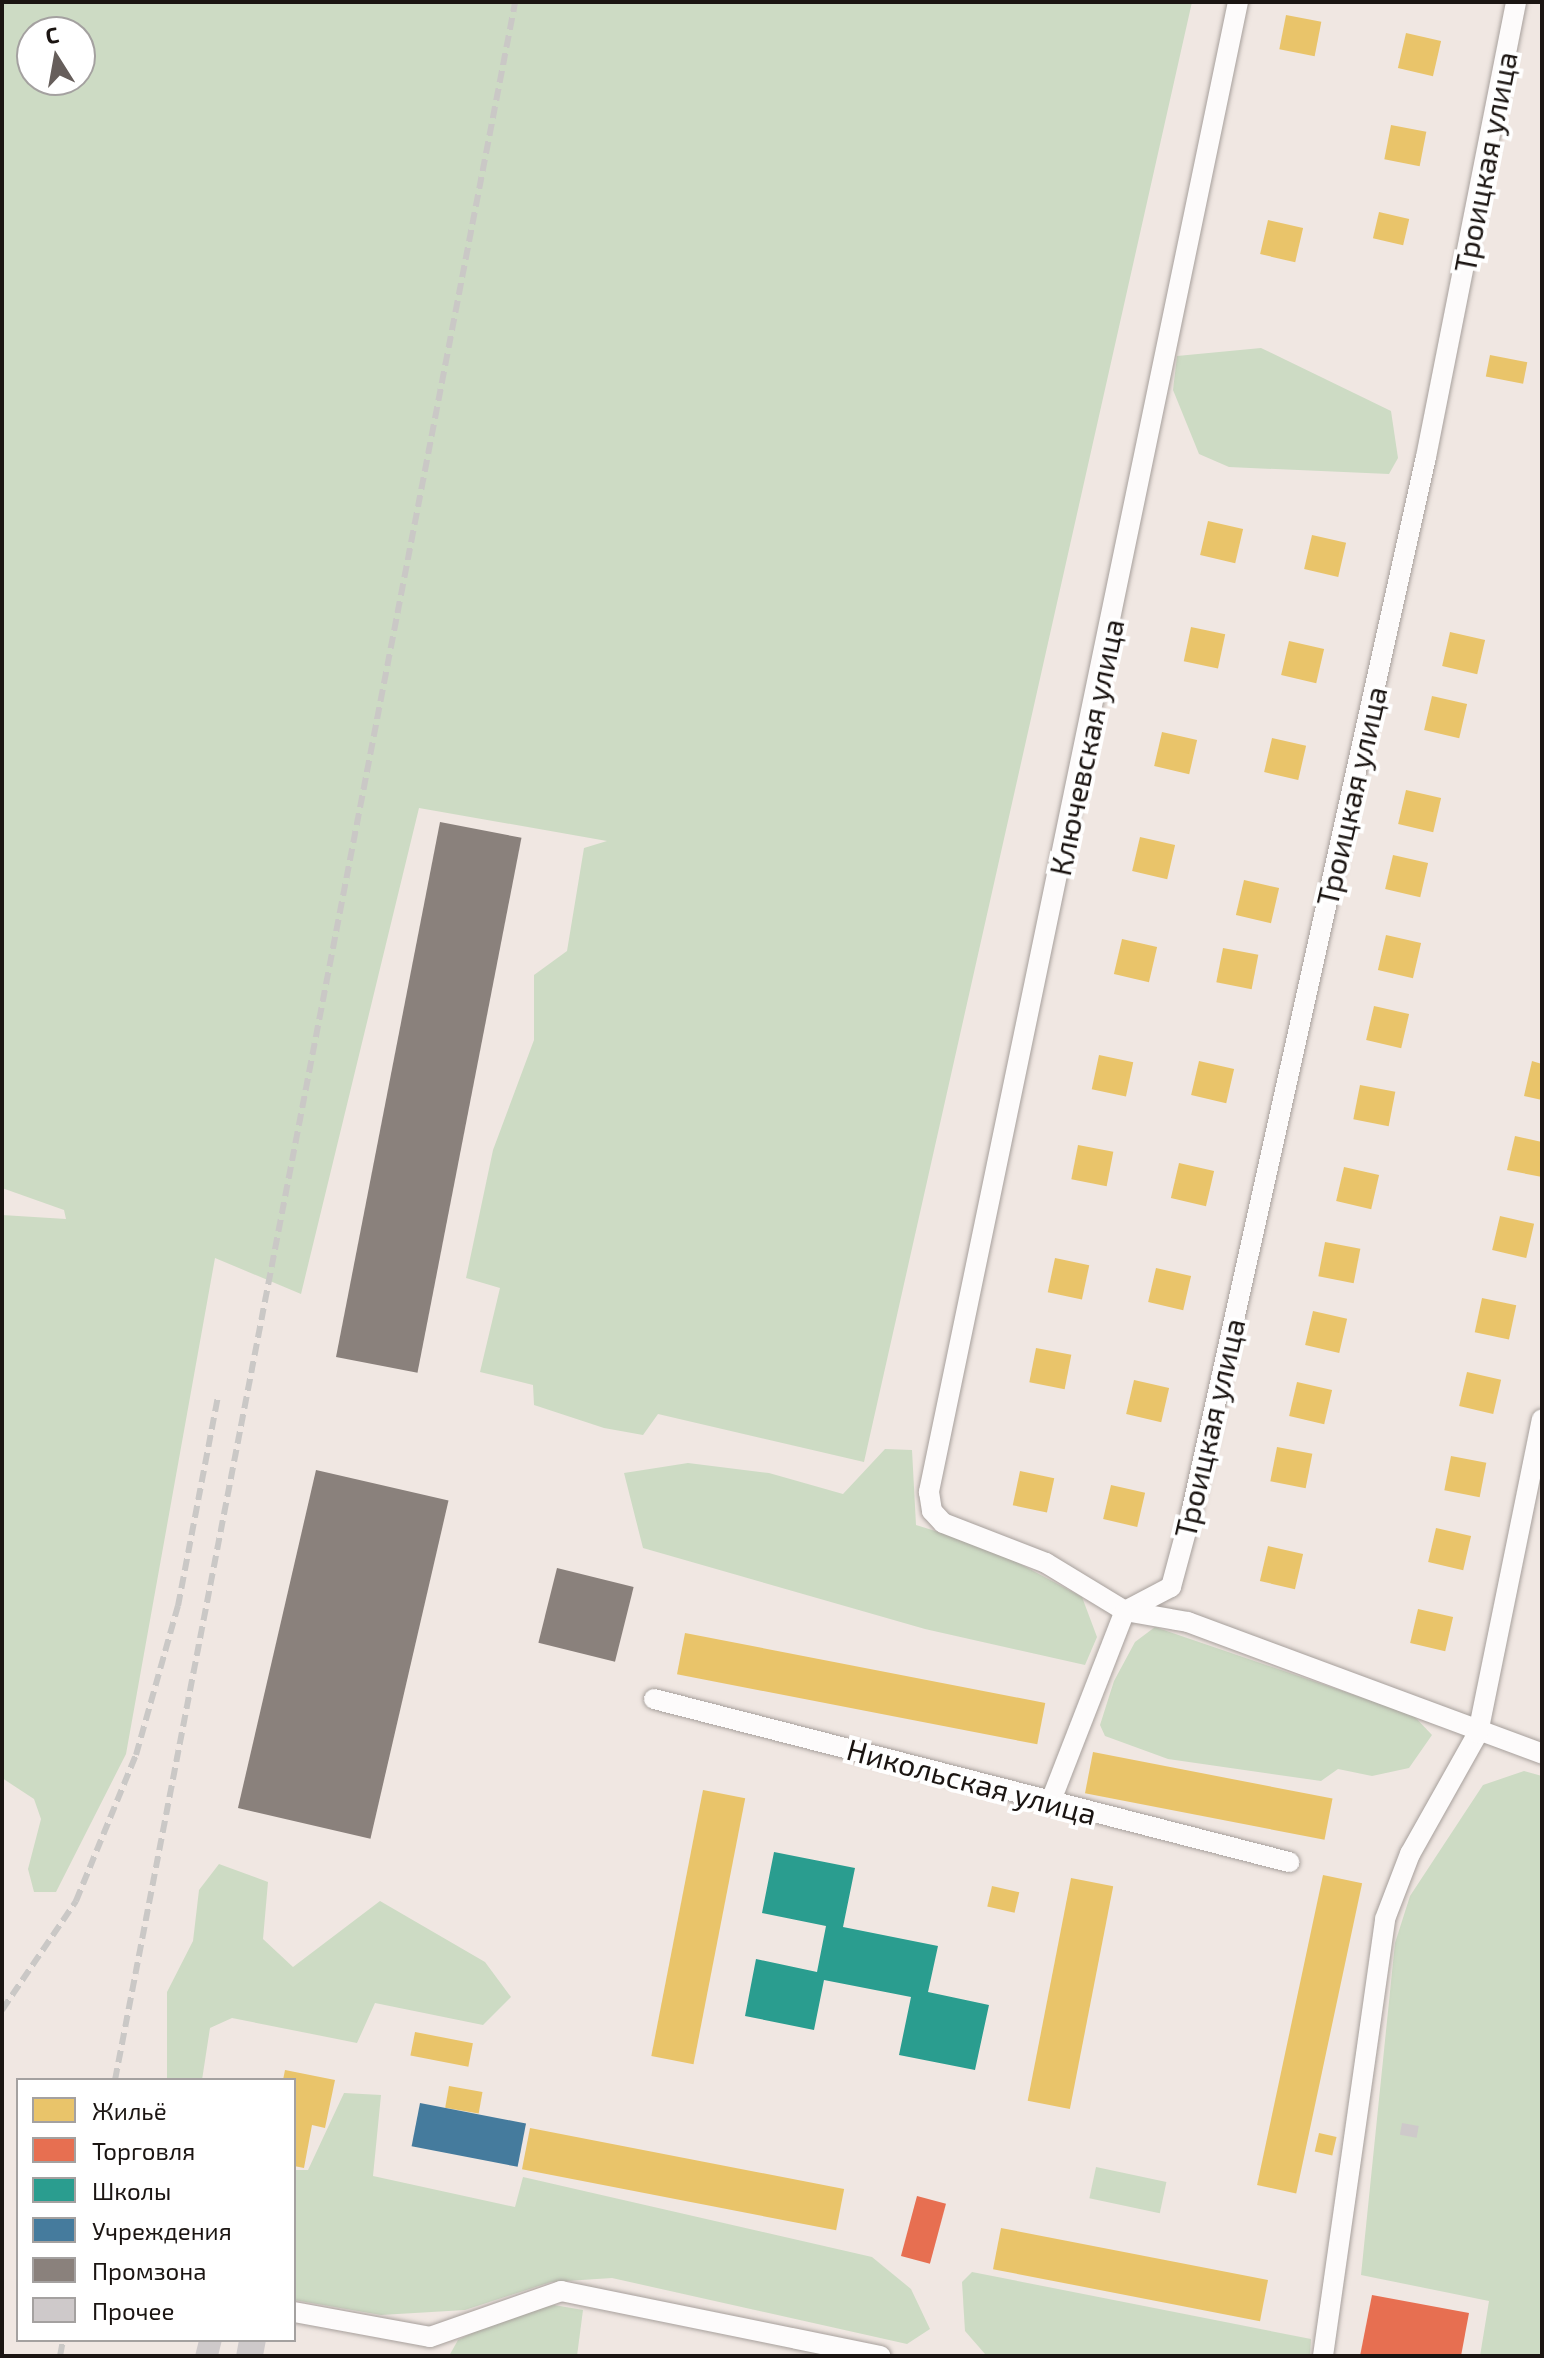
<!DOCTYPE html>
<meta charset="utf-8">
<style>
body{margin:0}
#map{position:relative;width:1544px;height:2358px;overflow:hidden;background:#f0e7e2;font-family:"Exo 2",sans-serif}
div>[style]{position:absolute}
.green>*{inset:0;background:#cddbc4;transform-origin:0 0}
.homes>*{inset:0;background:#e9c46a;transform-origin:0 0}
.shops>*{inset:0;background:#e76f51;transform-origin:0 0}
.schools>*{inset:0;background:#2a9d8f}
.public>*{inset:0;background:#457b9d;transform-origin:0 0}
.industry>*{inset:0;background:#8a817c;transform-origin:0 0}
.building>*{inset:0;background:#cec9ca;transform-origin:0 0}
.roads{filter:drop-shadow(0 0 2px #a7a09c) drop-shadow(0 0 2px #a7a09c)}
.street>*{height:20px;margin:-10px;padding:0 10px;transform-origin:10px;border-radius:10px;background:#fdfbfb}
.rail>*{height:6px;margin-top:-3px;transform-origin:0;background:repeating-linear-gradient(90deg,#cac8c6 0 12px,transparent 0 18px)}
span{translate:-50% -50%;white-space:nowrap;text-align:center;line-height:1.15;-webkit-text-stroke:8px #fff;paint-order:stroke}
.street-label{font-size:30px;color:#1b1512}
.frame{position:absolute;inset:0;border:4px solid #1b1512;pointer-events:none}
.legend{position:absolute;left:16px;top:2078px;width:280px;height:264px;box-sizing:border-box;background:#fff;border:2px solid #a4a1a0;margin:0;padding:10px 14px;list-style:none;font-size:24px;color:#1b1512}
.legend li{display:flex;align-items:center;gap:16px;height:40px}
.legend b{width:40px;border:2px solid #a4a1a0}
.north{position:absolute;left:16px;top:16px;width:80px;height:80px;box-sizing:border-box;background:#fff;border:2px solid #a4a1a0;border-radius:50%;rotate:349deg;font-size:22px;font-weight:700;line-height:32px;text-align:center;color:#1b1512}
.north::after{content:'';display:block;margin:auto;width:28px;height:36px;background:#665e5b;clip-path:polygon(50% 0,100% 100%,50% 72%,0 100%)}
</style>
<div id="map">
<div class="green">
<i style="clip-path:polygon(evenodd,2px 2px,1192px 2px,864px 1462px,658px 1414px,643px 1435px,604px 1428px,534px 1405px,533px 1385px,480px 1372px,500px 1288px,466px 1278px,493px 1150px,534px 1040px,534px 975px,567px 951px,584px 848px,607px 841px,419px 808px,301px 1294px,215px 1258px,126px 1754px,56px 1892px,34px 1892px,28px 1869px,41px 1819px,34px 1799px,2px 1778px,2px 1215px,66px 1219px,64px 1210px,2px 1188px,2px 2px,80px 32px,80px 80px,32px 80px,32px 32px,80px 32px)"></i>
<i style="clip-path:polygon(1261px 348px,1391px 411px,1398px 458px,1389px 474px,1229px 467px,1199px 454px,1173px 390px,1177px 356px)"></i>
<i style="clip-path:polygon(885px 1449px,912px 1450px,916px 1525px,990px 1548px,1082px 1597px,1097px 1637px,1085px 1665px,925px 1629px,643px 1548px,624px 1473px,688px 1463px,769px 1473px,843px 1494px)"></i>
<i style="clip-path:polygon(1155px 1627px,1413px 1715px,1432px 1735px,1409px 1768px,1372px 1776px,1338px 1769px,1321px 1781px,1168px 1759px,1105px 1736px,1100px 1725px,1114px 1681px,1135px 1642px)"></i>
<i style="clip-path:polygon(1524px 1771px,1542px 1776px,1542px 2356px,1480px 2356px,1489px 2301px,1361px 2275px,1395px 1943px,1410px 1896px,1483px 1785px)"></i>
<i style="clip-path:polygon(219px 1864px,268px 1882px,263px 1939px,293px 1967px,380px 1901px,485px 1962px,511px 1997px,483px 2025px,375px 2003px,357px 2043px,232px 2018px,210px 2028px,202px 2080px,167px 2080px,167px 1992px,193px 1941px,199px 1890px)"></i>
<i style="clip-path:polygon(344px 2093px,381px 2095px,373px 2176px,515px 2207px,523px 2177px,872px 2257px,911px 2289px,930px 2329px,907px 2344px,612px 2278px,551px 2282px,465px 2310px,381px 2315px,294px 2300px,294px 2170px,308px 2170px)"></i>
<i style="left:1096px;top:2167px;width:72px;height:32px;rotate:12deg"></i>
<i style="clip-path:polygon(972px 2272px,1311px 2339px,1310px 2356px,985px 2354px,965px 2331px,962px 2282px)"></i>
<i style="clip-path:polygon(554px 2305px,583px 2310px,577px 2356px,449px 2356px,458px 2340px,497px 2320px)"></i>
</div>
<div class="homes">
<i style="left:1286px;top:15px;width:36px;height:35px;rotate:11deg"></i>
<i style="left:1406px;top:33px;width:36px;height:36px;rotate:13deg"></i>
<i style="left:1391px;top:125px;width:36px;height:35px;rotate:11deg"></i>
<i style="left:1379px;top:212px;width:31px;height:27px;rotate:13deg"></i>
<i style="left:1268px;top:220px;width:36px;height:35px;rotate:13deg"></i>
<i style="left:1490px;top:355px;width:38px;height:22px;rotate:11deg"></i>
<i style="left:1208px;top:521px;width:36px;height:35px;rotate:13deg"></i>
<i style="left:1312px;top:535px;width:35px;height:35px;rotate:13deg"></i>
<i style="left:1191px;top:627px;width:35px;height:35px;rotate:12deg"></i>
<i style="left:1450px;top:632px;width:36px;height:35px;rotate:13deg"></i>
<i style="left:1289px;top:641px;width:36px;height:35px;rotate:13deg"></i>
<i style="left:1432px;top:696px;width:36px;height:35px;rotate:13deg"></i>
<i style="left:1162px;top:732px;width:36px;height:35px;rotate:13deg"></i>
<i style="left:1272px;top:738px;width:35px;height:35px;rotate:13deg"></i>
<i style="left:1406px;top:790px;width:36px;height:35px;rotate:13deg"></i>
<i style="left:1140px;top:837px;width:36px;height:35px;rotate:13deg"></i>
<i style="left:1393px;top:855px;width:36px;height:35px;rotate:13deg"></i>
<i style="left:1244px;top:880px;width:36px;height:36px;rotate:13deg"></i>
<i style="left:1386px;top:935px;width:36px;height:36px;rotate:13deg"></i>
<i style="left:1122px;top:939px;width:36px;height:36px;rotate:13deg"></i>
<i style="left:1223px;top:948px;width:36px;height:35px;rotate:11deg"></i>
<i style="left:1374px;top:1006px;width:36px;height:35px;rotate:13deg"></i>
<i style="left:1099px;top:1055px;width:35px;height:35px;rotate:12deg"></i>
<i style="left:1199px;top:1061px;width:36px;height:35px;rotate:13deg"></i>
<i style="clip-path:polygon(1532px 1061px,1542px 1064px,1542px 1100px,1524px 1096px)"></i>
<i style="left:1360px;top:1085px;width:36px;height:35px;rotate:11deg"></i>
<i style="clip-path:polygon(1515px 1136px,1542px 1142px,1542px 1177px,1507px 1170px)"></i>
<i style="left:1078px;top:1145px;width:36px;height:35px;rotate:11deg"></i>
<i style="left:1179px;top:1163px;width:36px;height:36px;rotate:13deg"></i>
<i style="left:1344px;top:1167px;width:36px;height:35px;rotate:13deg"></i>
<i style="left:1500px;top:1216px;width:35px;height:35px;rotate:13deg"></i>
<i style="left:1325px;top:1242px;width:36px;height:35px;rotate:11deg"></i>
<i style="left:1055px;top:1258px;width:35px;height:35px;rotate:12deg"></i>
<i style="left:1156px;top:1268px;width:36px;height:35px;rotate:13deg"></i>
<i style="left:1482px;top:1298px;width:35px;height:35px;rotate:12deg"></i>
<i style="left:1313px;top:1311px;width:35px;height:35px;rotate:13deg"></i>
<i style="left:1036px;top:1348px;width:36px;height:35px;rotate:11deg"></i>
<i style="left:1467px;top:1372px;width:35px;height:35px;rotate:13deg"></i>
<i style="left:1134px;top:1380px;width:36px;height:35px;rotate:13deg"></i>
<i style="left:1297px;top:1382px;width:36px;height:35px;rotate:13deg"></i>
<i style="left:1277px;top:1447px;width:36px;height:35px;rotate:11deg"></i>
<i style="left:1451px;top:1456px;width:36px;height:35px;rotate:11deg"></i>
<i style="left:1020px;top:1471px;width:35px;height:35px;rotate:12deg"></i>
<i style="left:1111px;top:1485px;width:35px;height:35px;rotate:13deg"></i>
<i style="left:1436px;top:1528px;width:36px;height:35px;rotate:13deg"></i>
<i style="left:1268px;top:1546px;width:36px;height:36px;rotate:13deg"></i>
<i style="left:1418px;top:1609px;width:36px;height:35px;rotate:13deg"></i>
<i style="left:685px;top:1633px;width:367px;height:42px;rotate:11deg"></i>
<i style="left:1093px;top:1752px;width:244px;height:42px;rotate:11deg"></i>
<i style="left:703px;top:1790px;width:43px;height:271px;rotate:11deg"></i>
<i style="left:1323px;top:1875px;width:40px;height:317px;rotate:12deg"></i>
<i style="left:1071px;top:1878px;width:43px;height:227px;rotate:11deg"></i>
<i style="left:992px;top:1886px;width:28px;height:21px;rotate:13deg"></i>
<i style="left:415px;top:2032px;width:59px;height:24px;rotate:11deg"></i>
<i style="clip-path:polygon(285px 2070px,335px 2080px,325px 2128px,312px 2125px,304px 2168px,294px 2166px,294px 2080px,283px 2080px)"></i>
<i style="left:449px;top:2086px;width:34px;height:22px;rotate:10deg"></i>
<i style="left:530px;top:2128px;width:320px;height:42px;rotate:11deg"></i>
<i style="left:1319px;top:2133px;width:18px;height:19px;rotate:13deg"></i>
<i style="left:1001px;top:2228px;width:272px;height:42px;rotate:11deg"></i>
</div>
<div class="shops">
<i style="left:917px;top:2196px;width:30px;height:62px;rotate:15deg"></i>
<i style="clip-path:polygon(1372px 2295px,1469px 2313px,1461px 2356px,1360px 2356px)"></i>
</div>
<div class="schools">
<i style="clip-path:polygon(774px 1852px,855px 1868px,843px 1927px,938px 1946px,928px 1992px,989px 2005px,975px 2070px,899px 2055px,911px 1997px,824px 1980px,814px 2030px,745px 2016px,756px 1959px,817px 1972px,826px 1926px,762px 1913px)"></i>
</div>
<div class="public">
<i style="left:420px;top:2103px;width:108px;height:44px;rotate:11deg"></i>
</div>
<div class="industry">
<i style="left:440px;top:822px;width:83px;height:545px;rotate:11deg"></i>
<i style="left:316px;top:1470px;width:136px;height:347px;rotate:13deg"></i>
<i style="left:557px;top:1568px;width:79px;height:77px;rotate:14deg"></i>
</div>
<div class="building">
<i style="left:1402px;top:2123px;width:17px;height:12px;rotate:10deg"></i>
<i style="clip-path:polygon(199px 2340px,222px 2340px,218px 2356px,195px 2356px)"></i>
<i style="clip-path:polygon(239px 2340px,266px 2340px,263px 2356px,236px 2356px)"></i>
</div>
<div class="roads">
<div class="street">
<i style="left:1238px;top:2px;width:1522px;rotate:101.72deg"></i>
<i style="left:929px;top:1492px;width:19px;rotate:81deg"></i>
<i style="left:932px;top:1511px;width:16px;rotate:47deg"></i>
<i style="left:943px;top:1523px;width:110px;rotate:21.2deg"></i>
<i style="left:1046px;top:1563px;width:92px;rotate:31.3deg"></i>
<i style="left:1125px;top:1611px;width:64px;rotate:9.9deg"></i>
<i style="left:1188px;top:1622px;width:378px;rotate:20.4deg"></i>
<i style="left:654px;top:1699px;width:656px;rotate:14.4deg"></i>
<i style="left:1050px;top:1803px;width:206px;rotate:-68.7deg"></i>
<i style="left:1125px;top:1611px;width:52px;rotate:-27.6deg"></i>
<i style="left:1171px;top:1587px;width:81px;rotate:-74.9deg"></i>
<i style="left:1192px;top:1509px;width:1078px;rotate:-77.46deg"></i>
<i style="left:1426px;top:457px;width:464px;rotate:-78.8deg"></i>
<i style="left:294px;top:2312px;width:138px;rotate:10.4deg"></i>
<i style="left:430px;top:2337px;width:139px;rotate:-19.3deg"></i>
<i style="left:561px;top:2291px;width:326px;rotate:11.5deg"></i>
<i style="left:1323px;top:2356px;width:441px;rotate:-81.9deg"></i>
<i style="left:1385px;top:1919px;width:70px;rotate:-69deg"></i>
<i style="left:1410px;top:1854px;width:139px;rotate:-60.7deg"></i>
<i style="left:1478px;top:1733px;width:320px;rotate:-78.5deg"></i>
</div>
</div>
<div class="rail">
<i style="left:2px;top:2010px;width:132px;rotate:-55.8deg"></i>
<i style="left:76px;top:1901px;width:158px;rotate:-67.7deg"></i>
<i style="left:136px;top:1755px;width:155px;rotate:-74.3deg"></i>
<i style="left:178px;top:1606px;width:213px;rotate:-79.2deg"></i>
<i style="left:115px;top:2080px;width:2116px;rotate:-79.1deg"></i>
<i style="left:60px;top:2356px;width:16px;rotate:-79deg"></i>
</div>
<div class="street-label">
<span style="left:1485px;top:162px;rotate:-79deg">Троицкая улица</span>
<span style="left:1086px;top:747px;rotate:-78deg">Ключевская улица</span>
<span style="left:1351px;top:796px;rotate:-77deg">Троицкая улица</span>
<span style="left:1209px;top:1428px;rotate:-77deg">Троицкая улица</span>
<span style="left:972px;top:1781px;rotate:15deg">Никольская улица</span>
</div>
<div class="frame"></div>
<ul class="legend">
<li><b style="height:22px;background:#e9c46a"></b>Жильё</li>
<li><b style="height:22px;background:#e76f51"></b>Торговля</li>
<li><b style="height:22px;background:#2a9d8f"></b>Школы</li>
<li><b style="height:22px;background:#457b9d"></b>Учреждения</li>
<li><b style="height:22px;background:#8a817c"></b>Промзона</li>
<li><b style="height:22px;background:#cec9ca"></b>Прочее</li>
</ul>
<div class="north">С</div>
</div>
